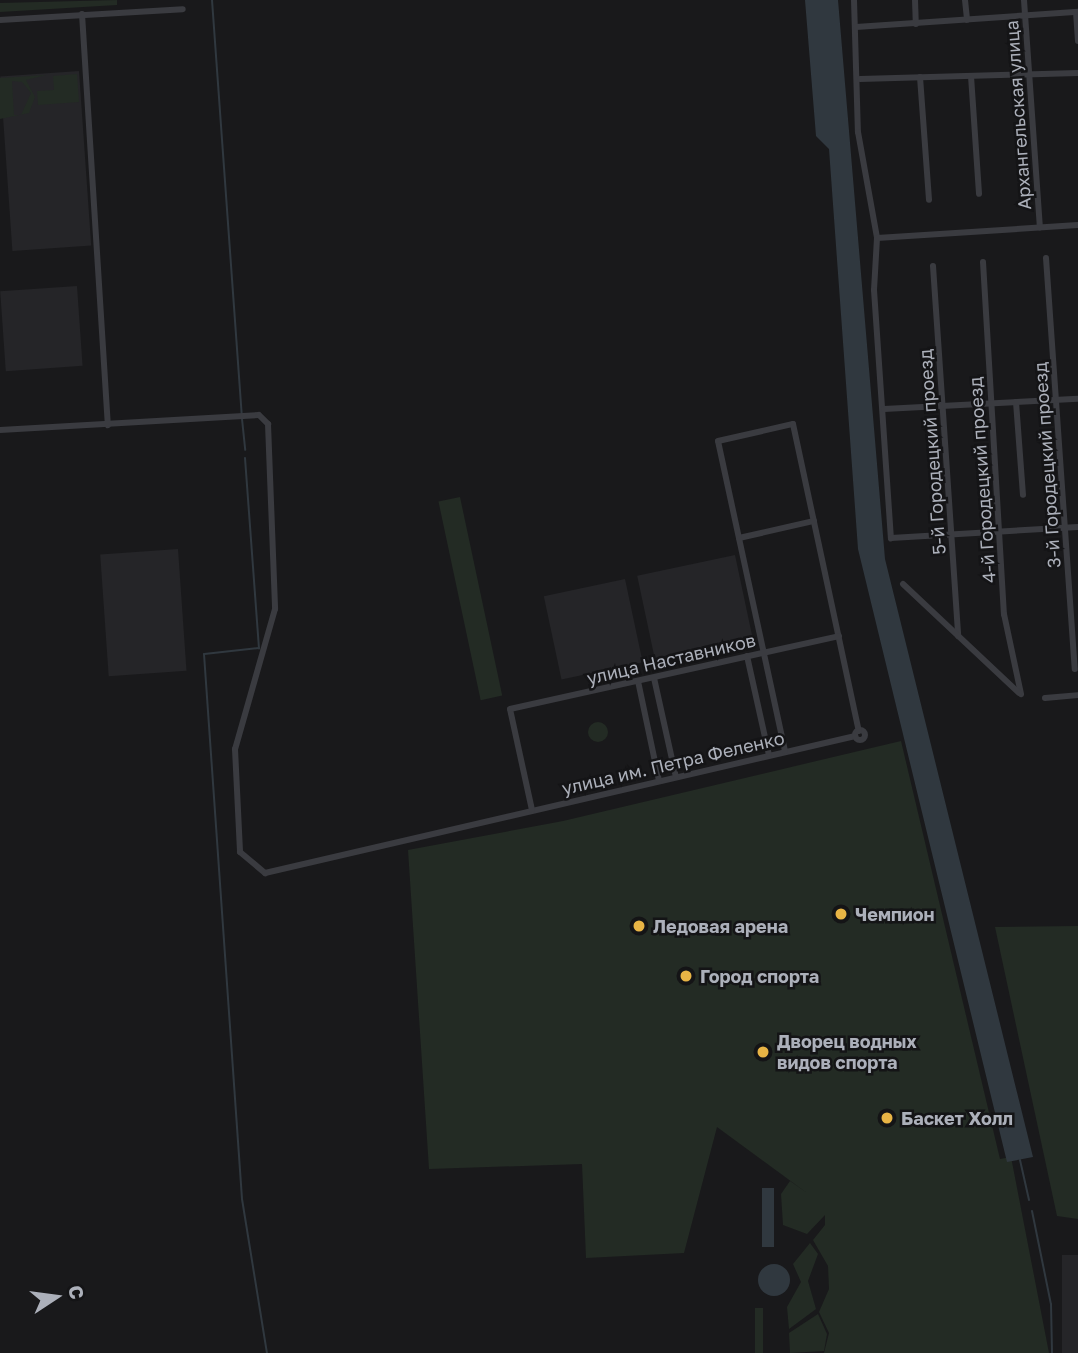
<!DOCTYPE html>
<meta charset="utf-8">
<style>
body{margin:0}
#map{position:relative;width:1078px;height:1353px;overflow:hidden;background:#19191b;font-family:"Golos Text",sans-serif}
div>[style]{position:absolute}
.built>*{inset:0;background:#252528;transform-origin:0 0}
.green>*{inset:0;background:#232b24;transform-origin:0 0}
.round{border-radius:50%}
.water>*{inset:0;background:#30383f;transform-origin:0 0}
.stream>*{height:2px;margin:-1px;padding:0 1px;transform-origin:1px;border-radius:1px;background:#30383f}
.street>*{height:6px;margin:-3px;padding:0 3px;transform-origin:3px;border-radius:3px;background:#3a3b40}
.street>.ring{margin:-3px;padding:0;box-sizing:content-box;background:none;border:6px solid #3a3b40;border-radius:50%}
.dots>*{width:19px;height:19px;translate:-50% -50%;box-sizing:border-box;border:4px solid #141416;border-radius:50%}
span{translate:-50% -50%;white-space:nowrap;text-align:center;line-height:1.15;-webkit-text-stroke:5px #141416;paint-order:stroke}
.street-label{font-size:18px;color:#acb0ba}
.poi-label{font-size:18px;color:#acb0ba;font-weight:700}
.left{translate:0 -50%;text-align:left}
.north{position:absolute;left:21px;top:1262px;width:70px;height:70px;-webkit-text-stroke:5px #141416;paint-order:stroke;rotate:77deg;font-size:19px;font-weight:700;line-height:28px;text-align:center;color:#acb0ba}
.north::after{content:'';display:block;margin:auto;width:24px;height:32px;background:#acb0ba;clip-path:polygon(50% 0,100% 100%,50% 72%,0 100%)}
</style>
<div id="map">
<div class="built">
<i style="left:79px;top:71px;width:175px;height:79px;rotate:86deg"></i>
<i style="left:77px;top:286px;width:80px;height:77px;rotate:86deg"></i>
<i style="left:178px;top:549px;width:122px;height:78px;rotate:86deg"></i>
<i style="left:735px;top:555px;width:84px;height:100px;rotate:78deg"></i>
<i style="left:625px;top:579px;width:85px;height:83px;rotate:78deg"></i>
<i style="left:1062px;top:1255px;width:16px;height:98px"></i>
</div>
<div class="green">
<i style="clip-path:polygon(117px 0,117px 5px,0 12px,0 3px)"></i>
<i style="clip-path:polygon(77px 74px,79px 102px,38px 105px,37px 91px,54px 90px,53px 76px)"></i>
<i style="clip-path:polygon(evenodd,46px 75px,26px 80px,35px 97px,29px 113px,0 119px,0 78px,46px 75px,12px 81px,22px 82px,31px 93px,21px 115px,14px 115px,12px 81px)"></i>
<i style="left:460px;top:497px;width:203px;height:22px;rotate:78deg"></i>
<i class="round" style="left:588px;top:722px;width:20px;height:20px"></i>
<i style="clip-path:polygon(901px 741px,1000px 1159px,1011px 1157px,1049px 1353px,824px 1353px,829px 1333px,819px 1312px,829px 1289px,828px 1266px,813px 1240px,825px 1225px,825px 1215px,807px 1234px,783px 1225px,781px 1194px,790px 1181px,807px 1193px,717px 1127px,684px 1253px,586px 1258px,582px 1164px,429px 1169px,408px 850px,563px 821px)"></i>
<i style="clip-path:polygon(1078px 926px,1078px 1219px,1057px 1216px,995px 927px)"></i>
<i style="clip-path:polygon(810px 1243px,818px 1254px,808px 1281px,816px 1309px,789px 1329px,787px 1307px,801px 1282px,793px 1264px)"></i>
<i style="left:755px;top:1308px;width:8px;height:45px"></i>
<i style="clip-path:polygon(818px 1314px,827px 1334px,824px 1351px,790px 1353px,789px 1333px)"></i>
</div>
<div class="water">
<i style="clip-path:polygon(805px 0,838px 0,885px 559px,1033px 1157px,1007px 1162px,858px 549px,829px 149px,816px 136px)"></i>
<i style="left:762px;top:1188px;width:12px;height:59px"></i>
<i class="round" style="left:758px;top:1264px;width:32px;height:32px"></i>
</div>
<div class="stream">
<i style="left:212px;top:0;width:415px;rotate:85.9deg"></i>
<i style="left:242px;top:419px;width:31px;rotate:84deg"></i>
<i style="left:245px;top:458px;width:191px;rotate:85.8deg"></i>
<i style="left:259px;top:648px;width:55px;rotate:173.8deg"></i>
<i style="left:204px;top:654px;width:546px;rotate:86.01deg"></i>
<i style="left:242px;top:1199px;width:156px;rotate:80.8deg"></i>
<i style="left:1020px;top:1160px;width:41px;rotate:77.3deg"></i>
<i style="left:1032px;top:1211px;width:95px;rotate:78.5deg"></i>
<i style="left:1051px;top:1304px;width:49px;rotate:88.8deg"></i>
</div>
<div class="street">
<i style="left:854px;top:0;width:132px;rotate:88.3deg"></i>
<i style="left:858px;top:132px;width:108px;rotate:79.8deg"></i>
<i style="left:877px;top:238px;width:52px;rotate:93.3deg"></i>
<i style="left:874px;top:290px;width:249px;rotate:86.1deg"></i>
<i style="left:891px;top:538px;width:187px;rotate:-3.4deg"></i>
<i style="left:915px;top:0;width:24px;rotate:88deg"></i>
<i style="left:965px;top:0;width:20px;rotate:84deg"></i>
<i style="left:1024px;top:0;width:228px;rotate:86deg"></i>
<i style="left:1076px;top:12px;width:29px;rotate:86deg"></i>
<i style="left:82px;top:14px;width:412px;rotate:86.4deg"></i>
<i style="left:0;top:20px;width:183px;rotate:-3.4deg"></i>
<i style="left:856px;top:27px;width:223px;rotate:-3.9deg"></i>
<i style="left:971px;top:76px;width:118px;rotate:86.1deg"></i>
<i style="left:920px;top:77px;width:123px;rotate:85.8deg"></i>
<i style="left:860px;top:79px;width:218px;rotate:-1.6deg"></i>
<i style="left:877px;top:238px;width:201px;rotate:-3.7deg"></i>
<i style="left:1046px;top:258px;width:412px;rotate:86deg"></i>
<i style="left:983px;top:262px;width:353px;rotate:86.6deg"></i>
<i style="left:1004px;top:614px;width:82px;rotate:78deg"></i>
<i style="left:933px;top:266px;width:371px;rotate:86.1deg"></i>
<i style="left:1016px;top:402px;width:93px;rotate:85.7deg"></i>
<i style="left:884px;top:409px;width:194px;rotate:-3deg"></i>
<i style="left:0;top:430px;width:259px;rotate:-3.3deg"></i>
<i style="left:259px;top:415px;width:13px;rotate:45deg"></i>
<i style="left:268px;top:424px;width:185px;rotate:87.8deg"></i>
<i style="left:275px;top:609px;width:146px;rotate:105.9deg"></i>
<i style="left:235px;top:749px;width:103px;rotate:87.2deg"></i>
<i style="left:240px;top:852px;width:33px;rotate:40deg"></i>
<i style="left:265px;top:873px;width:606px;rotate:-13.07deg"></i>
<i style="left:739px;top:538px;width:77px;rotate:-12.8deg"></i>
<i style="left:903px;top:584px;width:159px;rotate:43.2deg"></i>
<i style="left:747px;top:656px;width:101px;rotate:77.5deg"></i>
<i style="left:654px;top:678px;width:101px;rotate:77.5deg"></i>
<i style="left:638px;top:681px;width:102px;rotate:78.1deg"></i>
<i style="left:1045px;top:698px;width:33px;rotate:-5deg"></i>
<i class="ring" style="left:855px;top:730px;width:4px;height:4px"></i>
<i style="left:785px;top:751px;width:317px;rotate:-102.2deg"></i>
<i style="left:718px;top:441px;width:77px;rotate:-12.8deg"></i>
<i style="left:793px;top:424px;width:314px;rotate:77.9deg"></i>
<i style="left:532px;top:810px;width:103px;rotate:-102.3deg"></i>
<i style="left:510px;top:709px;width:337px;rotate:-12.5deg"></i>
</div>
<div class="dots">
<i style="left:841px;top:914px;background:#e8b445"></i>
<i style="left:639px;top:926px;background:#e8b445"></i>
<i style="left:686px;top:976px;background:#e8b445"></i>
<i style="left:763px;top:1052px;background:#e8b445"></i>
<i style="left:887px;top:1118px;background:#e8b445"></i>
</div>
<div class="street-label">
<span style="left:1018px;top:115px;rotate:-94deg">Архангельская улица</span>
<span style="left:932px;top:452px;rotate:-94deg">5-й Городецкий проезд</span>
<span style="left:1047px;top:465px;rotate:-94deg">3-й Городецкий проезд</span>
<span style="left:982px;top:480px;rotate:-94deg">4-й Городецкий проезд</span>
<span style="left:671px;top:659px;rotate:-13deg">улица Наставников</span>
<span style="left:673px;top:763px;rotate:-13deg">улица им. Петра Феленко</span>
</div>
<div class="poi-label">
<span class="left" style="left:855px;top:914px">Чемпион</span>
<span class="left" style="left:653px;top:926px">Ледовая арена</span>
<span class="left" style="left:700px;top:976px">Город спорта</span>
<span class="left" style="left:777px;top:1052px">Дворец водных<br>видов спорта</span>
<span class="left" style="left:901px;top:1118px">Баскет Холл</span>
</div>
<div class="north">С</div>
</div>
